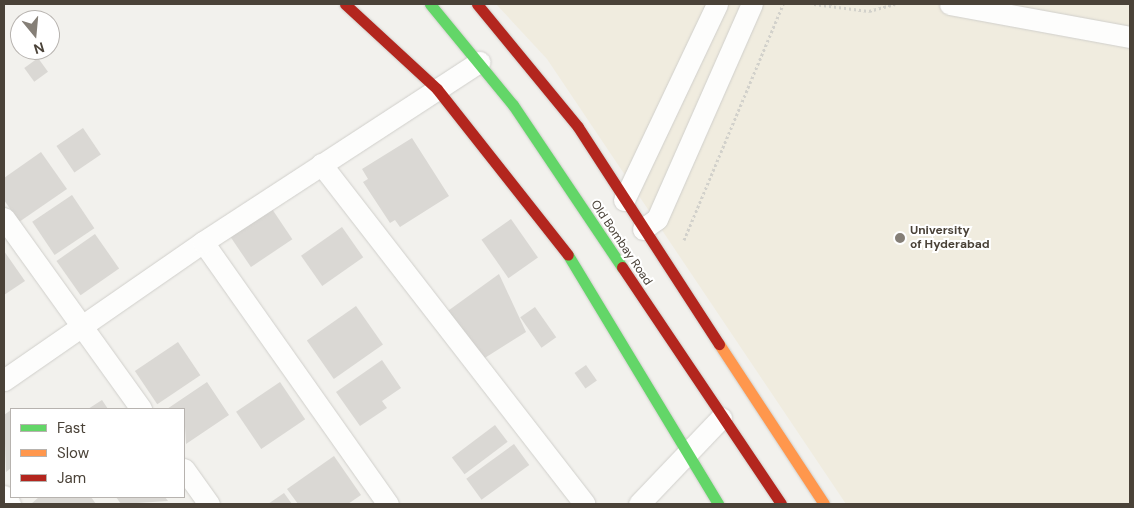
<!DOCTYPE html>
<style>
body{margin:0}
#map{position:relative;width:1134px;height:508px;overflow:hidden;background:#f2f1ed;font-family:"DM Sans",sans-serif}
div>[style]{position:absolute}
.education>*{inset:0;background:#f0ecdf}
.building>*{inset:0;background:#dad8d4;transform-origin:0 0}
.path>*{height:3px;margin-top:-1.5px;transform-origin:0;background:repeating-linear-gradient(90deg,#d2d1cb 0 2.5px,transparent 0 5px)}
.roads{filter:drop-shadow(0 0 1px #d0cfcb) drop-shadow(0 0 1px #d0cfcb)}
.street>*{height:21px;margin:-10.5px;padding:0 10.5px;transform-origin:10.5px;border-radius:10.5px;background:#fdfdfc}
.fast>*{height:11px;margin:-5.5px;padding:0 5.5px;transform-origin:5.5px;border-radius:5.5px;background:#63d668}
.slow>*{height:11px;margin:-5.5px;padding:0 5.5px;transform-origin:5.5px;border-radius:5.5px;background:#ff974d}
.jam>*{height:11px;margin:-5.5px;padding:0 5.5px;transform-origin:5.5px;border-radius:5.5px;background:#b3261e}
.dots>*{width:14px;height:14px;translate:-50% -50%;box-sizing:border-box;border:2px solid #fff;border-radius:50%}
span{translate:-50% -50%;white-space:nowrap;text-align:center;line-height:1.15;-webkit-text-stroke:4px #fff;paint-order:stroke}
.poi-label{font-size:12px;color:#4a4238;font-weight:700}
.left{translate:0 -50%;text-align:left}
.street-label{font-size:12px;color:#4a4238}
.frame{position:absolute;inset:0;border:5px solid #4a4238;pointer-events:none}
.legend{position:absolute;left:10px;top:408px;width:175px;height:90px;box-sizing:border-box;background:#fff;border:1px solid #b7b3af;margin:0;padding:6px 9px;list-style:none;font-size:15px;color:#4a4238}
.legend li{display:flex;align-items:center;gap:10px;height:25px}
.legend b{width:25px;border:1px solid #b7b3af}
.north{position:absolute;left:10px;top:10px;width:50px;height:50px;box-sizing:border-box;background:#fff;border:1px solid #b7b3af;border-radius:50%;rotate:163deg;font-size:14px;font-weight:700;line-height:20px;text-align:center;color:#4a4238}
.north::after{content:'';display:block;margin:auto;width:18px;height:22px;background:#857f77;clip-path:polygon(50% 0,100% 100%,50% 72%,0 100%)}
</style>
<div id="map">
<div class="education">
<i style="clip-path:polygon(496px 4px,1130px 4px,1130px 504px,846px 504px,547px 59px)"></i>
</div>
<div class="building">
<i style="left:38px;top:58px;width:17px;height:17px;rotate:54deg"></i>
<i style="left:83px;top:128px;width:32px;height:32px;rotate:56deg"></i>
<i style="clip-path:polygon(412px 138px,449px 196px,400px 227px,395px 220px,390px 223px,363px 182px,368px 179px,362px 169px)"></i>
<i style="clip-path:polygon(41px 152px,67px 189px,19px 222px,4px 200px,4px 178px)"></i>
<i style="left:72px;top:195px;width:40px;height:48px;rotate:56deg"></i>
<i style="left:270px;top:206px;width:40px;height:50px;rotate:56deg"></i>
<i style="left:511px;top:219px;width:47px;height:36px;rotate:55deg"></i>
<i style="left:342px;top:227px;width:37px;height:50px;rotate:55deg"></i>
<i style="left:95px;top:234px;width:42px;height:47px;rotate:55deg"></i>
<i style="clip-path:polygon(4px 251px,25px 281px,4px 295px)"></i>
<i style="clip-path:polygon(499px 274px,526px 332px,480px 361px,445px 313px)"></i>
<i style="left:356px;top:306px;width:47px;height:60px;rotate:55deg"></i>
<i style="left:535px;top:307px;width:37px;height:18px;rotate:55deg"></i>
<i style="left:178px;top:342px;width:40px;height:52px;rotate:56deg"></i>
<i style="clip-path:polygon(382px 360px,401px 388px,382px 401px,387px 408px,360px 426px,336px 392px)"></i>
<i style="left:586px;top:365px;width:19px;height:14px;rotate:55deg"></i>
<i style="clip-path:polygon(207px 382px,229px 415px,186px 444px,184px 409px,167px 409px)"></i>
<i style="left:280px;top:382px;width:45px;height:53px;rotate:56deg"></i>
<i style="clip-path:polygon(102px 400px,108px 409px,88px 409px)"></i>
<i style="clip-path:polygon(11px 410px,11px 468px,6px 472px,4px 415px)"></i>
<i style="left:495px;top:425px;width:21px;height:54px;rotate:53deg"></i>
<i style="left:514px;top:444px;width:26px;height:59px;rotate:54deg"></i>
<i style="clip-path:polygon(334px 456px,361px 495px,348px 504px,298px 504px,287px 489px)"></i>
<i style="clip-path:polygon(284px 493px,292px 504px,268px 504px)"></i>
<i style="clip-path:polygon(39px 497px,91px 497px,96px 504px,31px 504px)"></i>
<i style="clip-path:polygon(116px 497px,165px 497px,168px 501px,121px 504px)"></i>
</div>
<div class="path">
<i style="left:814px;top:4px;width:55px;rotate:7.3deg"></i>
<i style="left:869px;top:11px;width:27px;rotate:-15deg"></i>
<i style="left:684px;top:240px;width:256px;rotate:-67.2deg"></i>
</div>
<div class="roads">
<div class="street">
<i style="left:950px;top:4px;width:183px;rotate:10.4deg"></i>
<i style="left:321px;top:164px;width:430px;rotate:52.2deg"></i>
<i style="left:624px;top:200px;width:217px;rotate:-64.6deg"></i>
<i style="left:4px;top:218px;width:235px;rotate:54.3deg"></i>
<i style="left:643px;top:229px;width:17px;rotate:-36deg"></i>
<i style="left:657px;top:219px;width:235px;rotate:-66.2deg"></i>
<i style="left:203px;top:242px;width:321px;rotate:54.8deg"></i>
<i style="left:4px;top:380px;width:242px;rotate:-34.7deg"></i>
<i style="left:203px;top:242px;width:330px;rotate:-33.1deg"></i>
<i style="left:184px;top:469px;width:43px;rotate:54.5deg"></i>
<i style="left:4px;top:496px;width:10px;rotate:53deg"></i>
<i style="left:639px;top:504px;width:119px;rotate:-46.4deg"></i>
</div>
<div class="fast">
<i style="left:430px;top:4px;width:131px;rotate:50.6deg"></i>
<i style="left:513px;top:105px;width:195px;rotate:56.1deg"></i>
<i style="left:568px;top:255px;width:291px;rotate:58.9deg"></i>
</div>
<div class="slow">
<i style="left:719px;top:344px;width:191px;rotate:56.7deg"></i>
</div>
<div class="jam">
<i style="left:345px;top:4px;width:125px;rotate:42.7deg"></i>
<i style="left:437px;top:89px;width:211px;rotate:51.7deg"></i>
<i style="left:477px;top:4px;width:159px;rotate:50.6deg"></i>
<i style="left:578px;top:127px;width:259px;rotate:57deg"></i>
<i style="left:622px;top:267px;width:285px;rotate:56.1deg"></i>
</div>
</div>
<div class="dots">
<i style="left:900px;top:238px;background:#857f77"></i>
</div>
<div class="poi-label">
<span class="left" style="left:910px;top:238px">University<br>of Hyderabad</span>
</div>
<div class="street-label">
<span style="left:621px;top:243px;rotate:56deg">Old Bombay Road</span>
</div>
<div class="frame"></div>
<ul class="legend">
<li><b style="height:6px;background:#63d668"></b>Fast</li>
<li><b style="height:6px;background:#ff974d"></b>Slow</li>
<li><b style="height:6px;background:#b3261e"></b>Jam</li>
</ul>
<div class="north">N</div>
</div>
